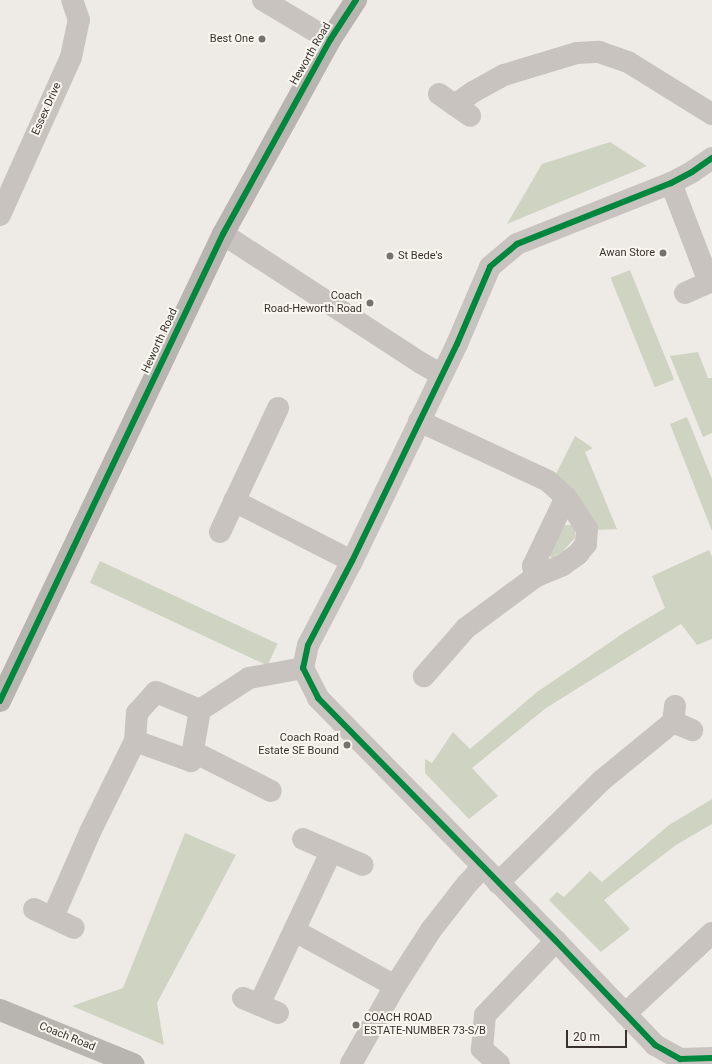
<!DOCTYPE html>
<style>
body{margin:0}
#map{position:relative;width:712px;height:1064px;overflow:hidden;background:#eeebe6;font-family:Roboto,sans-serif}
div>[style]{position:absolute}
.green>*{inset:0;background:#cfd3c2;transform-origin:0 0}
.street>*{height:22px;margin:-11px;padding:0 11px;transform-origin:11px;border-radius:11px;background:#c8c3bf}
.secondary>*{height:22px;margin:-11px;padding:0 11px;transform-origin:11px;border-radius:11px;background:#b8b4af}
.cycleway>*{height:6px;margin:-3px;padding:0 3px;transform-origin:3px;border-radius:3px;background:#00873e}
.dots>*{width:11px;height:11px;translate:-50% -50%;box-sizing:border-box;border:2px solid #f9f5ef;border-radius:50%}
span{translate:-50% -50%;white-space:nowrap;text-align:center;line-height:1.15;-webkit-text-stroke:4px #f9f5ef;paint-order:stroke}
.poi-label{font-size:11px;color:#39312d}
.right{translate:-100% -50%;text-align:right}
.left{translate:0 -50%;text-align:left}
.street-label{font-size:11px;color:#39312d}
.scale{position:absolute;left:566px;top:1030px;width:61px;height:18px;box-sizing:border-box;border:2px solid #39312d;border-top:0;padding-left:5px;font-size:12px;line-height:14px;white-space:nowrap;color:#39312d;-webkit-text-stroke:3px #f9f5ef;paint-order:stroke}
</style>
<div id="map">
<div class="green">
<i style="clip-path:polygon(610px 142px,647px 166px,507px 224px,542px 164px)"></i>
<i style="left:630px;top:270px;width:118px;height:21px;rotate:68deg"></i>
<i style="clip-path:polygon(698px 352px,708px 378px,712px 378px,712px 433px,703px 437px,670px 356px)"></i>
<i style="clip-path:polygon(687px 417px,712px 479px,712px 531px,670px 424px)"></i>
<i style="clip-path:polygon(575px 436px,593px 448px,585px 452px,617px 529px,596px 530px,556px 474px)"></i>
<i style="clip-path:polygon(564px 525px,571px 525px,575px 529px,575px 538px,562px 552px,552px 558px,549px 555px)"></i>
<i style="clip-path:polygon(709px 550px,712px 557px,712px 639px,697px 645px,681px 624px,546px 708px,472px 768px,498px 796px,469px 819px,425px 773px,425px 759px,432px 763px,453px 732px,470px 749px,537px 692px,628px 630px,665px 608px,652px 576px)"></i>
<i style="left:100px;top:561px;width:196px;height:24px;rotate:25deg"></i>
<i style="clip-path:polygon(712px 799px,712px 824px,676px 845px,604px 900px,630px 929px,601px 952px,549px 900px,557px 892px,564px 897px,590px 871px,602px 882px,669px 825px)"></i>
<i style="clip-path:polygon(185px 833px,236px 855px,157px 1003px,164px 1045px,72px 1006px,123px 988px)"></i>
</div>
<div class="street">
<i style="left:263px;top:0;width:78px;rotate:30.8deg"></i>
<i style="left:439px;top:94px;width:38px;rotate:35deg"></i>
<i style="left:455px;top:105px;width:22px;rotate:-36deg"></i>
<i style="left:473px;top:92px;width:35px;rotate:-29deg"></i>
<i style="left:504px;top:75px;width:76px;rotate:-16.8deg"></i>
<i style="left:577px;top:53px;width:22px;rotate:-3deg"></i>
<i style="left:599px;top:52px;width:31px;rotate:19deg"></i>
<i style="left:628px;top:62px;width:99px;rotate:31.8deg"></i>
<i style="left:712px;top:158px;width:24px;rotate:145deg"></i>
<i style="left:692px;top:172px;width:24px;rotate:152deg"></i>
<i style="left:671px;top:183px;width:166px;rotate:158.4deg"></i>
<i style="left:517px;top:244px;width:35px;rotate:140deg"></i>
<i style="left:490px;top:267px;width:84px;rotate:113.2deg"></i>
<i style="left:457px;top:344px;width:241px;rotate:115.8deg"></i>
<i style="left:352px;top:561px;width:95px;rotate:117.6deg"></i>
<i style="left:308px;top:645px;width:24px;rotate:102deg"></i>
<i style="left:303px;top:668px;width:34px;rotate:63deg"></i>
<i style="left:318px;top:698px;width:340px;rotate:45.6deg"></i>
<i style="left:556px;top:941px;width:144px;rotate:46.4deg"></i>
<i style="left:655px;top:1045px;width:29px;rotate:29deg"></i>
<i style="left:680px;top:1059px;width:32px;rotate:-2deg"></i>
<i style="left:671px;top:183px;width:106px;rotate:69deg"></i>
<i style="left:0;top:215px;width:173px;rotate:-65.8deg"></i>
<i style="left:71px;top:57px;width:38px;rotate:-78deg"></i>
<i style="left:79px;top:20px;width:21px;rotate:-109deg"></i>
<i style="left:223px;top:234px;width:236px;rotate:33.1deg"></i>
<i style="left:421px;top:363px;width:24px;rotate:30deg"></i>
<i style="left:685px;top:293px;width:30px;rotate:-24deg"></i>
<i style="left:419px;top:421px;width:142px;rotate:24.9deg"></i>
<i style="left:548px;top:481px;width:24px;rotate:42deg"></i>
<i style="left:566px;top:497px;width:38px;rotate:57deg"></i>
<i style="left:587px;top:529px;width:15px;rotate:94deg"></i>
<i style="left:586px;top:544px;width:13px;rotate:129deg"></i>
<i style="left:578px;top:554px;width:19px;rotate:144deg"></i>
<i style="left:563px;top:565px;width:30px;rotate:157deg"></i>
<i style="left:535px;top:577px;width:86px;rotate:143.5deg"></i>
<i style="left:466px;top:628px;width:64px;rotate:131.2deg"></i>
<i style="left:234px;top:501px;width:132px;rotate:27deg"></i>
<i style="left:220px;top:532px;width:137px;rotate:-64.9deg"></i>
<i style="left:535px;top:577px;width:11px;rotate:-100deg"></i>
<i style="left:533px;top:566px;width:76px;rotate:-64.4deg"></i>
<i style="left:675px;top:706px;width:16px;rotate:97deg"></i>
<i style="left:673px;top:722px;width:21px;rotate:23deg"></i>
<i style="left:200px;top:710px;width:52px;rotate:100deg"></i>
<i style="left:191px;top:761px;width:59px;rotate:-160.3deg"></i>
<i style="left:135px;top:741px;width:28px;rotate:-86deg"></i>
<i style="left:137px;top:713px;width:28px;rotate:-48deg"></i>
<i style="left:156px;top:692px;width:48px;rotate:22.2deg"></i>
<i style="left:200px;top:710px;width:59px;rotate:-33.1deg"></i>
<i style="left:249px;top:678px;width:55px;rotate:-10.5deg"></i>
<i style="left:194px;top:752px;width:86px;rotate:26.9deg"></i>
<i style="left:303px;top:839px;width:65px;rotate:23.4deg"></i>
<i style="left:498px;top:883px;width:145px;rotate:-44.7deg"></i>
<i style="left:601px;top:781px;width:93px;rotate:-39.3deg"></i>
<i style="left:34px;top:909px;width:44px;rotate:25.4deg"></i>
<i style="left:53px;top:917px;width:95px;rotate:-66.4deg"></i>
<i style="left:91px;top:830px;width:99px;rotate:-63.7deg"></i>
<i style="left:295px;top:931px;width:114px;rotate:28.8deg"></i>
<i style="left:243px;top:998px;width:38px;rotate:23deg"></i>
<i style="left:259px;top:1005px;width:169px;rotate:-64.8deg"></i>
<i style="left:625px;top:1014px;width:119px;rotate:-43deg"></i>
<i style="left:351px;top:1064px;width:90px;rotate:-60.6deg"></i>
<i style="left:395px;top:986px;width:67px;rotate:-57.3deg"></i>
<i style="left:431px;top:930px;width:58px;rotate:-52deg"></i>
<i style="left:467px;top:884px;width:23px;rotate:-47deg"></i>
<i style="left:499px;top:1064px;width:23px;rotate:-139deg"></i>
<i style="left:482px;top:1049px;width:34px;rotate:-85deg"></i>
<i style="left:485px;top:1015px;width:103px;rotate:-46.2deg"></i>
</div>
<div class="secondary">
<i style="left:0;top:701px;width:518px;rotate:-64.47deg"></i>
<i style="left:223px;top:234px;width:222px;rotate:-61.1deg"></i>
<i style="left:330px;top:40px;width:48px;rotate:-57deg"></i>
<i style="left:0;top:1010px;width:144px;rotate:22.1deg"></i>
</div>
<div class="cycleway">
<i style="left:712px;top:158px;width:24px;rotate:145deg"></i>
<i style="left:692px;top:172px;width:24px;rotate:152deg"></i>
<i style="left:671px;top:183px;width:166px;rotate:158.4deg"></i>
<i style="left:517px;top:244px;width:35px;rotate:140deg"></i>
<i style="left:490px;top:267px;width:84px;rotate:113.2deg"></i>
<i style="left:457px;top:344px;width:241px;rotate:115.8deg"></i>
<i style="left:352px;top:561px;width:95px;rotate:117.6deg"></i>
<i style="left:308px;top:645px;width:24px;rotate:102deg"></i>
<i style="left:303px;top:668px;width:34px;rotate:63deg"></i>
<i style="left:318px;top:698px;width:340px;rotate:45.6deg"></i>
<i style="left:556px;top:941px;width:144px;rotate:46.4deg"></i>
<i style="left:655px;top:1045px;width:29px;rotate:29deg"></i>
<i style="left:680px;top:1059px;width:32px;rotate:-2deg"></i>
<i style="left:0;top:701px;width:518px;rotate:-64.47deg"></i>
<i style="left:223px;top:234px;width:222px;rotate:-61.1deg"></i>
<i style="left:330px;top:40px;width:48px;rotate:-57deg"></i>
</div>
<div class="dots">
<i style="left:262px;top:39px;background:#78726e"></i>
<i style="left:663px;top:253px;background:#78726e"></i>
<i style="left:390px;top:256px;background:#78726e"></i>
<i style="left:370px;top:303px;background:#78726e"></i>
<i style="left:347px;top:745px;background:#78726e"></i>
<i style="left:356px;top:1025px;background:#78726e"></i>
</div>
<div class="poi-label">
<span class="right" style="left:254px;top:39px">Best One</span>
<span class="right" style="left:655px;top:253px">Awan Store</span>
<span class="left" style="left:398px;top:256px">St Bede's</span>
<span class="right" style="left:362px;top:303px">Coach<br>Road-Heworth Road</span>
<span class="right" style="left:339px;top:745px">Coach Road<br>Estate SE Bound</span>
<span class="left" style="left:364px;top:1025px">COACH ROAD<br>ESTATE-NUMBER 73-S/B</span>
</div>
<div class="street-label">
<span style="left:311px;top:54px;rotate:-60deg">Heworth Road</span>
<span style="left:47px;top:109px;rotate:-66deg">Essex Drive</span>
<span style="left:160px;top:341px;rotate:-65deg">Heworth Road</span>
<span style="left:67px;top:1037px;rotate:22deg">Coach Road</span>
</div>
<div class="scale">20 m</div>
</div>
